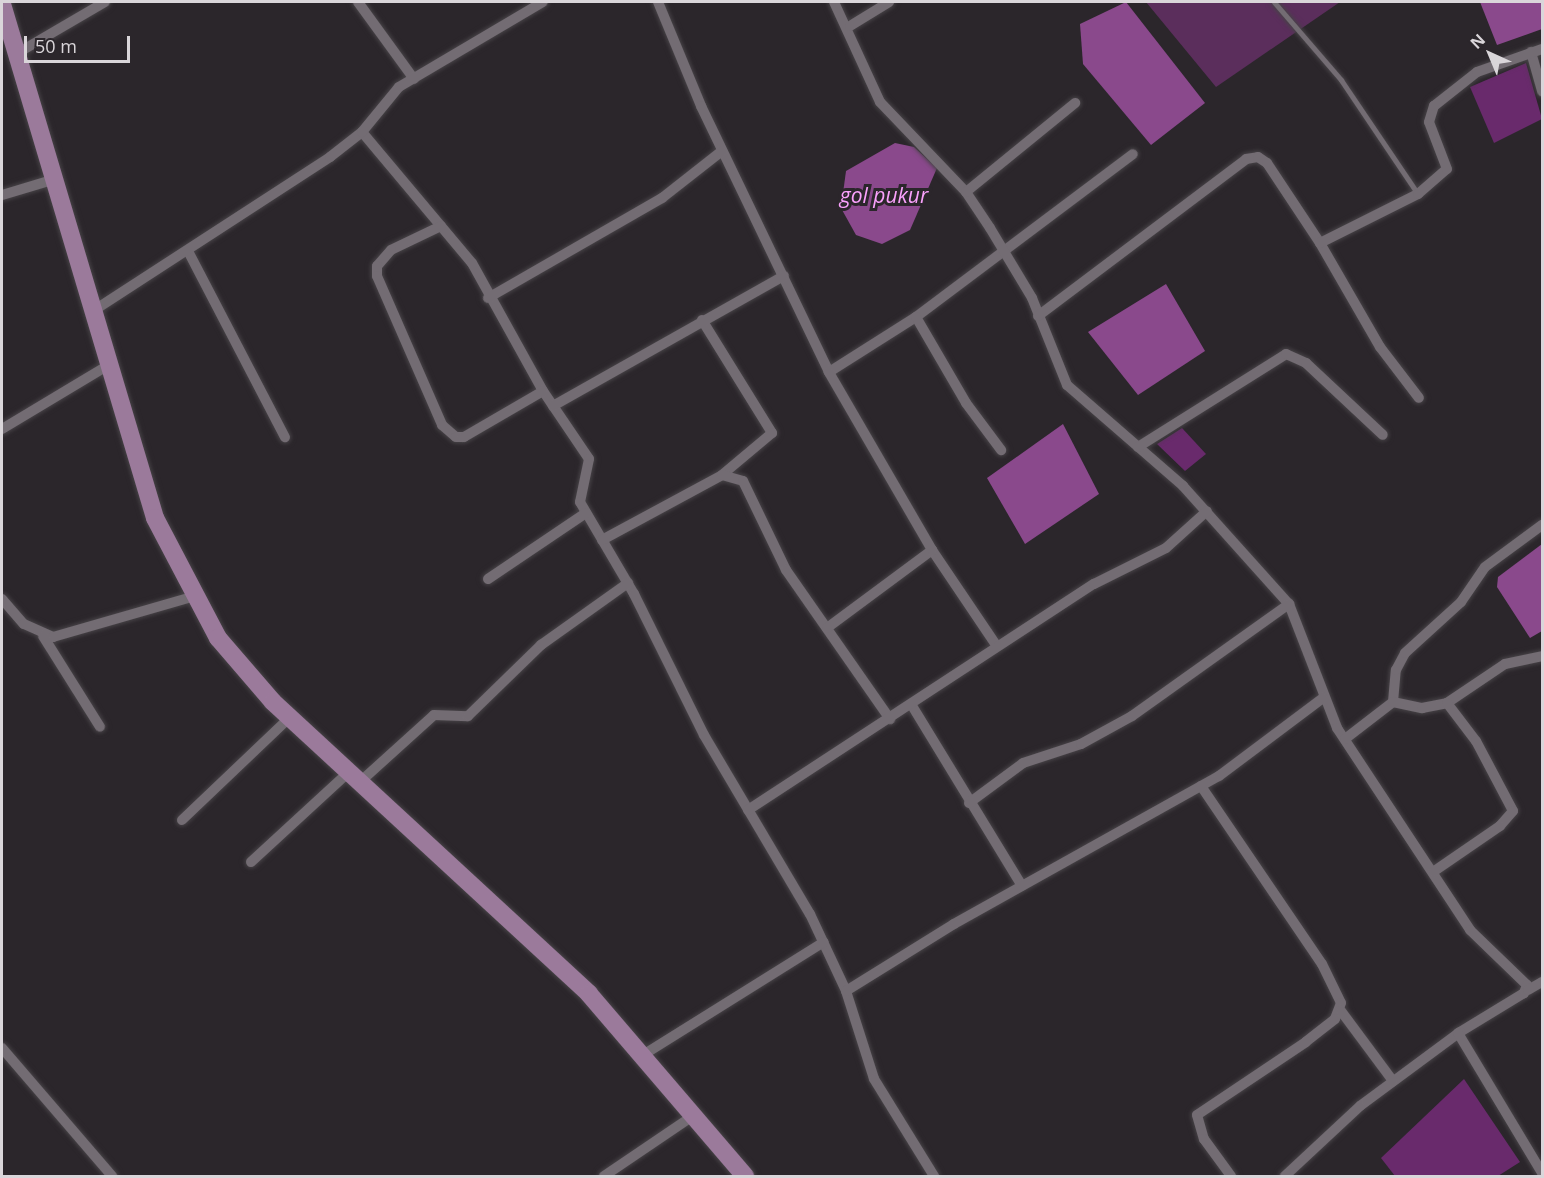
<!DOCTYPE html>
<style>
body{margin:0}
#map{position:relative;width:1544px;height:1178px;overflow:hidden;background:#2b262b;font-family:"Open Sans",sans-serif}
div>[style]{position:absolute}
.green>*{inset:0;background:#5b2e5c}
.water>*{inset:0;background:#8a498c}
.building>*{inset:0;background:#692a6c}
.roads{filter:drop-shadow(0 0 2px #474347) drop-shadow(0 0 2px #474347)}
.lane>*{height:5px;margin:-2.5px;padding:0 2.5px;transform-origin:2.5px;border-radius:2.5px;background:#736c73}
.street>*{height:10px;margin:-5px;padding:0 5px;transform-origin:5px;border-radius:5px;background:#736c73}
.primary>*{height:18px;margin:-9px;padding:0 9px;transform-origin:9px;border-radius:9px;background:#9b7a9b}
span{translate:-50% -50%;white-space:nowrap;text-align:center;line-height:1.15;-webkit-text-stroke:6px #2b262b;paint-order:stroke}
.water-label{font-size:21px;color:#faa1fc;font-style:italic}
.frame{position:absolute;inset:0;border:3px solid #dad6da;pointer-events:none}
.north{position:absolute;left:1460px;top:24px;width:60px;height:60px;-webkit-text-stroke:4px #2b262b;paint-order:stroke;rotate:316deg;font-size:16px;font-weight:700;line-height:24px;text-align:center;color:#dad6da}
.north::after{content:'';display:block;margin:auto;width:21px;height:27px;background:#dad6da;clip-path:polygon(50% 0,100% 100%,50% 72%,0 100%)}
.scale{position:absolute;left:24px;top:36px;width:106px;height:27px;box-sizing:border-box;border:3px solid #dad6da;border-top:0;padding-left:8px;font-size:18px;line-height:21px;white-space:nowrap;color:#dad6da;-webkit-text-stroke:4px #2b262b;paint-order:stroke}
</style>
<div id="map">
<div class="green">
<i style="clip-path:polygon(1146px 2px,1340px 2px,1216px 87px)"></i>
</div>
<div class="water">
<i style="clip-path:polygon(1126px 2px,1205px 103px,1151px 145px,1083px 64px,1080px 24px)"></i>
<i style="clip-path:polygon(1480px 2px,1542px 2px,1542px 29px,1497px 45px)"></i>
<i style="clip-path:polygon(895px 143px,914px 147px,937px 168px,910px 230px,882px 244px,856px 235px,841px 208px,846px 171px)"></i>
<i style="clip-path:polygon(1166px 284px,1205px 351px,1138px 395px,1088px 332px)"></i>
<i style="clip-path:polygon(1063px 424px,1099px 494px,1025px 544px,987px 478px)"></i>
<i style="clip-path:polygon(1542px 544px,1542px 631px,1530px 638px,1497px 587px,1498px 577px)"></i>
</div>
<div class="building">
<i style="clip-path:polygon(1526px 63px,1542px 119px,1494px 143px,1470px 87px)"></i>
<i style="clip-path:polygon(1182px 428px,1206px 454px,1185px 471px,1157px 444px)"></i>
<i style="clip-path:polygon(1464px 1079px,1520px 1162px,1498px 1176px,1395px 1176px,1381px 1158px)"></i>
</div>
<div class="roads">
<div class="lane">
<i style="left:1274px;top:2px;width:103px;rotate:49.3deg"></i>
<i style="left:1341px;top:80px;width:138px;rotate:56deg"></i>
</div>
<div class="street">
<i style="left:358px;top:2px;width:95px;rotate:54deg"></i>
<i style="left:658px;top:2px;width:113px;rotate:67.5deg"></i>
<i style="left:701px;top:106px;width:295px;rotate:64.3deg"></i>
<i style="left:829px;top:372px;width:103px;rotate:-32.3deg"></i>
<i style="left:916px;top:317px;width:271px;rotate:-36.9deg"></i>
<i style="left:834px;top:2px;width:110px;rotate:65.3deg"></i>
<i style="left:880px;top:102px;width:124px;rotate:46.3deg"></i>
<i style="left:966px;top:192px;width:43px;rotate:56.3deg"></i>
<i style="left:990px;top:228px;width:82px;rotate:59deg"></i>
<i style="left:1032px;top:298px;width:94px;rotate:68.1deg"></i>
<i style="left:1067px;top:385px;width:154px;rotate:41deg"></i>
<i style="left:1183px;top:486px;width:159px;rotate:48.1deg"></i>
<i style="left:1289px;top:604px;width:133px;rotate:68.8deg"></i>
<i style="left:1337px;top:728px;width:242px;rotate:56.6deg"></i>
<i style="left:1470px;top:930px;width:79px;rotate:44deg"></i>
<i style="left:1527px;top:985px;width:9px;rotate:111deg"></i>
<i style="left:1524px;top:993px;width:75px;rotate:148.6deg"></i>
<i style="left:1460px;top:1032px;width:124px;rotate:143.5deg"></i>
<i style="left:1360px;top:1106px;width:103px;rotate:137deg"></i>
<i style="left:850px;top:26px;width:46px;rotate:-31.6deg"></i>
<i style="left:1531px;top:52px;width:41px;rotate:74.2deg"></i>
<i style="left:16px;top:54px;width:103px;rotate:-30.3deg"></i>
<i style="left:362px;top:132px;width:171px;rotate:50deg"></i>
<i style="left:472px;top:263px;width:146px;rotate:61deg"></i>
<i style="left:543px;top:391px;width:82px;rotate:55.9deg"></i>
<i style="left:589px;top:459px;width:44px;rotate:101.8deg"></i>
<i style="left:580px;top:502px;width:107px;rotate:59.6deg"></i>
<i style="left:634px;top:594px;width:157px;rotate:63.6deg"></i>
<i style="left:704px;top:735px;width:208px;rotate:59.4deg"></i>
<i style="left:810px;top:914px;width:85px;rotate:64.9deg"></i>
<i style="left:846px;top:991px;width:92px;rotate:72.3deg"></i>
<i style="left:874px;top:1079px;width:114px;rotate:58.3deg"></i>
<i style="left:966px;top:192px;width:141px;rotate:-39.2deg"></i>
<i style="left:2px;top:195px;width:52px;rotate:-16.7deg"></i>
<i style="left:441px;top:226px;width:55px;rotate:154.4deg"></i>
<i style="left:391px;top:250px;width:21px;rotate:131deg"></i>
<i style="left:377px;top:266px;width:10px;rotate:90deg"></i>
<i style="left:377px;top:276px;width:163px;rotate:66.4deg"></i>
<i style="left:442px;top:425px;width:18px;rotate:41deg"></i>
<i style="left:456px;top:437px;width:8px"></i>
<i style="left:464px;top:437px;width:91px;rotate:-30.2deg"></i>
<i style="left:1320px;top:243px;width:120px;rotate:60deg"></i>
<i style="left:1380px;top:347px;width:64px;rotate:52.6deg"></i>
<i style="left:188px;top:251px;width:210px;rotate:62.5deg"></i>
<i style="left:488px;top:298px;width:201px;rotate:-29.9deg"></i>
<i style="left:662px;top:198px;width:76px;rotate:-38.1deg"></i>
<i style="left:93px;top:311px;width:283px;rotate:-33deg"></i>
<i style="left:330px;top:157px;width:41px;rotate:-38deg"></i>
<i style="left:362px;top:132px;width:58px;rotate:-50.6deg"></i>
<i style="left:399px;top:87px;width:167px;rotate:-30.6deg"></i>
<i style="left:1038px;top:316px;width:261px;rotate:-37deg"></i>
<i style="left:1246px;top:159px;width:12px;rotate:-9deg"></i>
<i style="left:1258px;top:157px;width:11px;rotate:34deg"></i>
<i style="left:1267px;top:163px;width:96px;rotate:56.5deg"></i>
<i style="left:1320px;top:243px;width:110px;rotate:-26.6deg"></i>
<i style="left:1418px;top:194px;width:38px;rotate:-41deg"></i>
<i style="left:1447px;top:169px;width:50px;rotate:-111deg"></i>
<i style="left:1429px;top:122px;width:17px;rotate:-73deg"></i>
<i style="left:1434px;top:106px;width:55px;rotate:-38.3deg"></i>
<i style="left:1477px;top:72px;width:69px;rotate:-19.5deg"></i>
<i style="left:916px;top:317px;width:99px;rotate:59.8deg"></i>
<i style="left:966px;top:403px;width:59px;rotate:53.3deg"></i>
<i style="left:702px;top:320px;width:133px;rotate:58.2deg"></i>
<i style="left:772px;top:433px;width:65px;rotate:140deg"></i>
<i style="left:553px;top:406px;width:265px;rotate:-29.4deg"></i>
<i style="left:2px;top:429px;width:122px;rotate:-31deg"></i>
<i style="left:1138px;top:447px;width:175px;rotate:-32.1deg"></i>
<i style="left:1286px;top:354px;width:22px;rotate:24deg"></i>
<i style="left:1306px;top:363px;width:105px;rotate:43.1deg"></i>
<i style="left:602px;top:540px;width:136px;rotate:-28.4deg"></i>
<i style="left:722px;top:475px;width:22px;rotate:16deg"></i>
<i style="left:743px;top:481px;width:99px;rotate:64.2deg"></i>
<i style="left:786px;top:570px;width:182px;rotate:55.1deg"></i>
<i style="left:932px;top:550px;width:115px;rotate:56deg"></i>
<i style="left:488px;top:579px;width:118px;rotate:-34deg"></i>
<i style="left:2px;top:599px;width:33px;rotate:49deg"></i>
<i style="left:24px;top:624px;width:32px;rotate:24deg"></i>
<i style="left:53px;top:637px;width:148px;rotate:-16.1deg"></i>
<i style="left:827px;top:628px;width:131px;rotate:-36.6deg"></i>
<i style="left:932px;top:550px;width:206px;rotate:-120.1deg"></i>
<i style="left:43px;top:636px;width:107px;rotate:57.9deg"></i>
<i style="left:1393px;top:702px;width:32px;rotate:-85deg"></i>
<i style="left:1396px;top:670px;width:19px;rotate:-62deg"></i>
<i style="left:1405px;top:653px;width:76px;rotate:-42.3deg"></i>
<i style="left:1461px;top:602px;width:42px;rotate:-55.6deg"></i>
<i style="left:1485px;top:567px;width:71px;rotate:-36.4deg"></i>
<i style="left:1447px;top:703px;width:70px;rotate:-33.9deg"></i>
<i style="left:1505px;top:664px;width:38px;rotate:-12deg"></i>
<i style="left:911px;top:704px;width:213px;rotate:58.6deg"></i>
<i style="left:1345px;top:739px;width:61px;rotate:-37.6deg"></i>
<i style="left:1393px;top:702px;width:30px;rotate:12deg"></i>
<i style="left:1422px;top:708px;width:25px;rotate:-11deg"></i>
<i style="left:1447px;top:703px;width:48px;rotate:52.7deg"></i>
<i style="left:1476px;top:741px;width:79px;rotate:62.1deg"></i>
<i style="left:1513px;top:811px;width:20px;rotate:131deg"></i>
<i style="left:1500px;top:826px;width:81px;rotate:145.5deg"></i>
<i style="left:361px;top:781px;width:98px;rotate:-42.1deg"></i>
<i style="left:434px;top:715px;width:34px;rotate:2deg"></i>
<i style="left:468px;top:716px;width:102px;rotate:-44.2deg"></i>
<i style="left:541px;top:645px;width:107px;rotate:-35.5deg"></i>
<i style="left:1201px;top:786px;width:215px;rotate:55.8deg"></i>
<i style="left:1322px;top:964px;width:43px;rotate:64deg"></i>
<i style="left:1341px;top:1003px;width:17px;rotate:111deg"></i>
<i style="left:1335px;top:1019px;width:37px;rotate:142deg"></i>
<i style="left:1306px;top:1042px;width:131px;rotate:146.2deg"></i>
<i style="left:1197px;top:1115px;width:25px;rotate:74deg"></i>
<i style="left:1204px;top:1139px;width:46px;rotate:53.9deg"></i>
<i style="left:969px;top:803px;width:67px;rotate:-36.5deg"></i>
<i style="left:1023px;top:763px;width:61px;rotate:-18.1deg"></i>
<i style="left:1081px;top:744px;width:58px;rotate:-28.8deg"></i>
<i style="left:1132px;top:716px;width:193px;rotate:-35.5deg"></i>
<i style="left:748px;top:810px;width:413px;rotate:-33.2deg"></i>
<i style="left:1094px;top:584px;width:80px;rotate:-26.6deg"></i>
<i style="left:1166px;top:548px;width:55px;rotate:-42.1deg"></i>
<i style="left:182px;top:820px;width:149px;rotate:-43.6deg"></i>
<i style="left:251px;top:862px;width:134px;rotate:-42.6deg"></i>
<i style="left:1528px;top:990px;width:16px;rotate:-30deg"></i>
<i style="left:846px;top:991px;width:127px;rotate:-31.8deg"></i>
<i style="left:954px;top:924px;width:304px;rotate:-29.2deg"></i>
<i style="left:1219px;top:776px;width:130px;rotate:-36.9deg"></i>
<i style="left:1341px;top:1011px;width:87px;rotate:53.4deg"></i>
<i style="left:1458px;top:1033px;width:163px;rotate:59deg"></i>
<i style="left:2px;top:1048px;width:169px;rotate:49.3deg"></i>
<i style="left:643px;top:1055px;width:213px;rotate:-32deg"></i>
<i style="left:604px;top:1176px;width:109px;rotate:-34.1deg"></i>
</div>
<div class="primary">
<i style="left:2px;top:4px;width:536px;rotate:73.42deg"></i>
<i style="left:155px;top:518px;width:136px;rotate:62.3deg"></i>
<i style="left:218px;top:638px;width:84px;rotate:49.3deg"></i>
<i style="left:273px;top:702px;width:430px;rotate:42.7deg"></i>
<i style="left:589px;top:994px;width:240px;rotate:49.4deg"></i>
</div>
</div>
<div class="water-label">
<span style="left:884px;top:195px">gol pukur</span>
</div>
<div class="frame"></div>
<div class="north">N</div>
<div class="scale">50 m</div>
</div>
